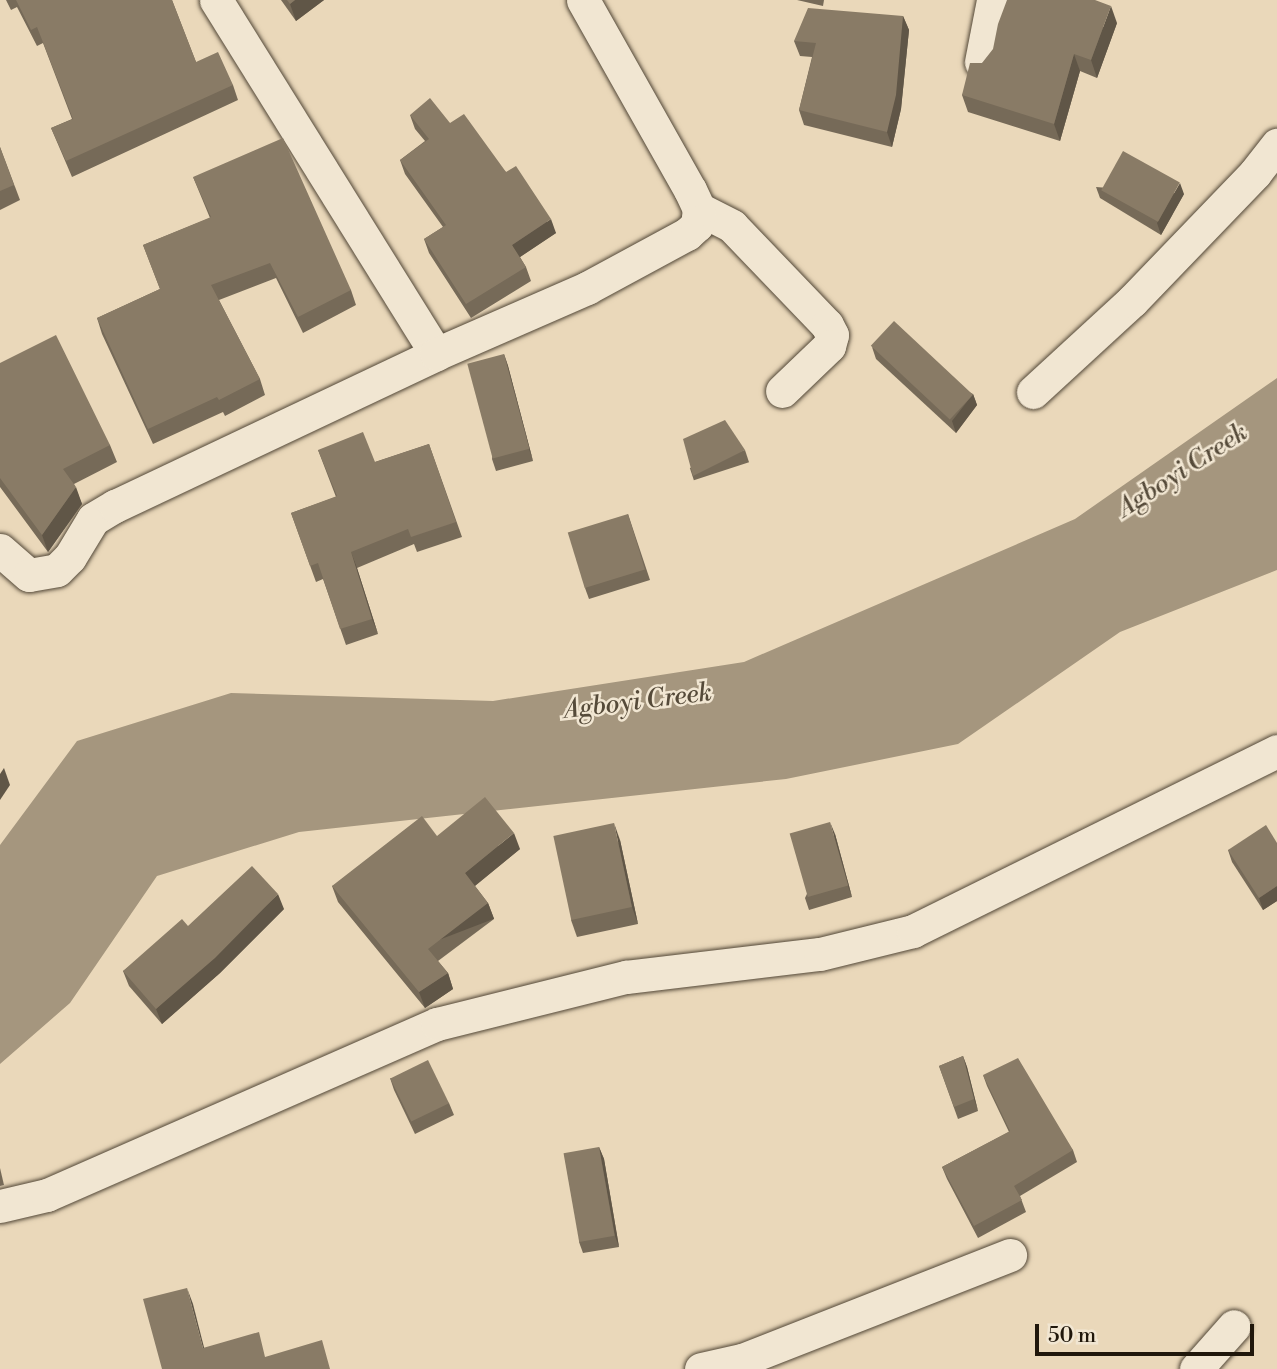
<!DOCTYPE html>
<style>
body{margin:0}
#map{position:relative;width:1277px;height:1369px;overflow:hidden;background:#ead8ba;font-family:"Libre Bodoni",serif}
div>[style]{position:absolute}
.water>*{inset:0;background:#a5967e}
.roads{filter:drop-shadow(0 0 2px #524737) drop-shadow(0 0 2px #524737)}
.minor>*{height:33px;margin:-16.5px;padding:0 16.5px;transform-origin:16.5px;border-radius:16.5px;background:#f1e6d2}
.wall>*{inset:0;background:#766a58;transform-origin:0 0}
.shaded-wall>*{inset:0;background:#605647;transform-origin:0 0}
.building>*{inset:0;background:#897b66;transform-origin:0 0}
span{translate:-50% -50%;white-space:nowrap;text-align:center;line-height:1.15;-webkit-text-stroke:5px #f1e6d2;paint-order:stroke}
.water-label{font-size:26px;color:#554a39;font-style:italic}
.scale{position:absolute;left:1035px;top:1324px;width:219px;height:32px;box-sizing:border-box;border:4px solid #20170b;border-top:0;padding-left:9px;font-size:21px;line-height:24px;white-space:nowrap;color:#20170b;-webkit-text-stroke:5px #f1e6d2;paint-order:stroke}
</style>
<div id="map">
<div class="water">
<i style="clip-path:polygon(1277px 378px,1277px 570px,1120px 632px,958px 744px,786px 779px,299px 832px,157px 876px,70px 1003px,0 1064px,0 845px,77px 741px,231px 693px,493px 701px,744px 662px,1075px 519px)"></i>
</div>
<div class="roads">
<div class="minor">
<i style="left:216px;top:0;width:417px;rotate:58.1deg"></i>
<i style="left:981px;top:62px;width:63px;rotate:-79deg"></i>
<i style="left:699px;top:209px;width:37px;rotate:27deg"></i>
<i style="left:732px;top:226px;width:137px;rotate:46.2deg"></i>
<i style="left:827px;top:325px;width:11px;rotate:63deg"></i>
<i style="left:832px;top:335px;width:11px;rotate:105deg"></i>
<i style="left:829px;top:346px;width:65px;rotate:136.2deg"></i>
<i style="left:1033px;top:392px;width:134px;rotate:-42.6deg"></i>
<i style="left:1132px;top:301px;width:178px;rotate:-46.1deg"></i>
<i style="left:1255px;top:173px;width:36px;rotate:-52deg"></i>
<i style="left:0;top:550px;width:38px;rotate:41deg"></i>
<i style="left:29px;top:575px;width:28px;rotate:-10deg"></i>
<i style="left:57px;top:570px;width:18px;rotate:-45deg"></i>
<i style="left:70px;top:557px;width:44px;rotate:-58.8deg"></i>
<i style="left:93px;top:519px;width:26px;rotate:-31deg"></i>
<i style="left:115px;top:506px;width:355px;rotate:-25.3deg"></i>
<i style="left:436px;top:354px;width:165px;rotate:-23.6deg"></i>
<i style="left:587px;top:288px;width:114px;rotate:-28.4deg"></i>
<i style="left:687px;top:234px;width:13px;rotate:-42deg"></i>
<i style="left:697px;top:225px;width:16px;rotate:-83deg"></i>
<i style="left:699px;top:209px;width:21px;rotate:-115deg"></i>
<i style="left:690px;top:190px;width:218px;rotate:-119.4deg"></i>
<i style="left:0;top:1206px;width:48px;rotate:-13.2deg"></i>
<i style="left:47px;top:1195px;width:426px;rotate:-23.7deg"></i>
<i style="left:437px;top:1024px;width:195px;rotate:-14deg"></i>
<i style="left:626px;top:977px;width:195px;rotate:-6.8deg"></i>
<i style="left:820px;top:954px;width:96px;rotate:-13.9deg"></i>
<i style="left:913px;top:931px;width:406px;rotate:-26.3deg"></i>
<i style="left:701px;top:1369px;width:42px;rotate:-12.4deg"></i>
<i style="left:742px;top:1360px;width:288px;rotate:-21.4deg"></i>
<i style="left:1196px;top:1369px;width:57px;rotate:-48.5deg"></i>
</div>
</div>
<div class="wall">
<i style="clip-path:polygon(6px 0,172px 0,196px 62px,233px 85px,238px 100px,72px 177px,51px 128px,72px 119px,43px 43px,37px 46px,17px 7px,11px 10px)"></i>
<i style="clip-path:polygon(281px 0,324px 0,296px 21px)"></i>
<i style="clip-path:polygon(797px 0,824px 0,823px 6px)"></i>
<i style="clip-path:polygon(903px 16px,909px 30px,901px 109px,892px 147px,804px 125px,799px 110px,812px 57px,800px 56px,794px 41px)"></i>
<i style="clip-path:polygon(1117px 23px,1097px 78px,1080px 71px,1060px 141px,968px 112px,962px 95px,982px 63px)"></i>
<i style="clip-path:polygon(410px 115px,450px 123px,506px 172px,556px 233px,520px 257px,526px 267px,531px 281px,471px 318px,429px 253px,424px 239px,443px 227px,405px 174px,400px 160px,425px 141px,415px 129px)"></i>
<i style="clip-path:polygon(0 147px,20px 200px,0 210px)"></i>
<i style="clip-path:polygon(193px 177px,351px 290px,356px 305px,303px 333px,276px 278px,219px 300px,260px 379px,265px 395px,225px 416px,223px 412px,153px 444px,102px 334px,97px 318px,160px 289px,143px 245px,210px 218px)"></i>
<i style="clip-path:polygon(1096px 187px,1184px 194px,1161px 235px,1100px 198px)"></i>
<i style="clip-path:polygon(872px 347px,973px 394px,977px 405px,956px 433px,876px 359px)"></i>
<i style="clip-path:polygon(504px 354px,508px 366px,533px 461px,496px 471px,492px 459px)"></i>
<i style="clip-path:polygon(0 363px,110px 445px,117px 462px,74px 484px,82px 504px,48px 552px,0 487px)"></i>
<i style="clip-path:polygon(429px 444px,462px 537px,417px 552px,414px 544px,357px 568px,378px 634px,346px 645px,323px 579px,316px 582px,291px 513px,336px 497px,318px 450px,375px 462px)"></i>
<i style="left:745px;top:450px;width:13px;height:58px;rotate:72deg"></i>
<i style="clip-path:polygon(628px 514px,650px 580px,589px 599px,585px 588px)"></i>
<i style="clip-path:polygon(835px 834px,852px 897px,809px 910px,805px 898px)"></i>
<i style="clip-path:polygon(437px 836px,520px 849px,475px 886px,488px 903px,494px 919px,438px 961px,448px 973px,453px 989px,425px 1008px,338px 902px,332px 886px)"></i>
<i style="clip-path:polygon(620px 840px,638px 924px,577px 937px,571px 920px)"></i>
<i style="clip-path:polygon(1277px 843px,1277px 901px,1263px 910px,1232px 862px,1228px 850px)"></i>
<i style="clip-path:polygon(284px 909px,220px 973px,162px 1024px,129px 986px,123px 971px,188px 926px)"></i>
<i style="clip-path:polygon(963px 1056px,967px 1067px,978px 1111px,958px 1119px,939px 1066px)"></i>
<i style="clip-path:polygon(983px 1075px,1073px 1150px,1077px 1162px,1020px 1196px,1026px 1212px,978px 1238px,947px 1179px,942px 1167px,1009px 1132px,987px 1086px)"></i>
<i style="clip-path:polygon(390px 1078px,449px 1103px,454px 1115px,415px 1134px,394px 1090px)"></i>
<i style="clip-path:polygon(599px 1147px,604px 1159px,619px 1247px,583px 1253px,579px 1242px)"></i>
<i style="clip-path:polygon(0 1168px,4px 1185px,0 1186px)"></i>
</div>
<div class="shaded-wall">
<i style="clip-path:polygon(295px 0,324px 0,296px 21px,290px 4px)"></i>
<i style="clip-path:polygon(1111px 6px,1117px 23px,1097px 78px,1091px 60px)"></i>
<i style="clip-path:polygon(903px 16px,909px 30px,901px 109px,892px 147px,887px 132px)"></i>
<i style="clip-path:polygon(1074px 54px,1080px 71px,1060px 141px,1054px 124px)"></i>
<i style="clip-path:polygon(1180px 183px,1184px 194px,1161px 235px,1157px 223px)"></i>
<i style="clip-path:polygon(551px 219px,556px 233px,517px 259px,512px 245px)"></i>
<i style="clip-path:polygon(504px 354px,508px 366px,533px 461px,529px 449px)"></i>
<i style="clip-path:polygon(973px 394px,977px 405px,956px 433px,952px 421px)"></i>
<i style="clip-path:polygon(76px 487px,82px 504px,48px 552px,42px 535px)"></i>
<i style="clip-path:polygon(351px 552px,357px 568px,378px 634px,372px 619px)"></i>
<i style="clip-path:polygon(4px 768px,10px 785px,0 800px,0 774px)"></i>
<i style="clip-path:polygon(830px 822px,835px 834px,852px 897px,848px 886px)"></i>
<i style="clip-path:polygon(614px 823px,620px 840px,638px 924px,632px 907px)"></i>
<i style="clip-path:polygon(514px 833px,520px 849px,471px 889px,465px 873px)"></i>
<i style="clip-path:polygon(1277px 886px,1277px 901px,1263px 910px,1259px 898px)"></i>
<i style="clip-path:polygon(278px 894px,284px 909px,220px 973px,162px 1024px,156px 1009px)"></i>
<i style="left:488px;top:903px;width:17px;height:76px;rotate:69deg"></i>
<i style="clip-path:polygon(448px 973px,453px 989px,425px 1008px,419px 992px)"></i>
<i style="clip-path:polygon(963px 1056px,967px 1067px,978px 1111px,974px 1099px)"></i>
<i style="clip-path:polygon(599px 1147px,604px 1159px,619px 1247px,615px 1236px)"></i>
<i style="clip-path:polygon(187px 1288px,193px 1304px,208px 1363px,203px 1348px)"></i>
</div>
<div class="building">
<i style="clip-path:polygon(16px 0,172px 0,196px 62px,218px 52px,233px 85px,66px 161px,51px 128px,73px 119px,37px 27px,31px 30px)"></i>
<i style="clip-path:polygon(287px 0,295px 0,290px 4px)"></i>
<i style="clip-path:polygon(1007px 0,1095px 0,1111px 6px,1091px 60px,1074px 54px,1054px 124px,962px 95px,970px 63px,982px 63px,993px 49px,998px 24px)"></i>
<i style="clip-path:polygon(808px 8px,903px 16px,896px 95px,887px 132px,799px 110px,816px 43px,794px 41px)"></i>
<i style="clip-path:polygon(430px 98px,450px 123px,464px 114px,506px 172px,516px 166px,551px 219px,512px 245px,526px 267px,466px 304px,424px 239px,446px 225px,400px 160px,429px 139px,410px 115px)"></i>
<i style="clip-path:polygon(283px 138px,351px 290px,298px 317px,270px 263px,211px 285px,260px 379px,219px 400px,217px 397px,148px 429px,97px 318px,160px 289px,143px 245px,211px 217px,193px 177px)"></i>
<i style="clip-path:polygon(0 147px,14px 185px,0 191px)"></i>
<i style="left:1123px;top:151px;width:65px;height:45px;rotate:29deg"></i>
<i style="left:894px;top:321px;width:108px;height:34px;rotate:43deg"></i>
<i style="clip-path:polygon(56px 335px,110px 445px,63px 469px,76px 487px,42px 535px,0 478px,0 363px)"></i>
<i style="left:504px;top:354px;width:98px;height:38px;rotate:75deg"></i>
<i style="clip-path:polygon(725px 420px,745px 450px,693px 476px,683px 439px)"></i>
<i style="clip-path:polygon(363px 432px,375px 462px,429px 444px,456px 522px,411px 537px,408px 529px,351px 552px,372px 619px,340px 629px,318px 563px,310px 566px,291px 513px,337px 496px,318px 450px)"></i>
<i style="left:628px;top:514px;width:58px;height:63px;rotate:73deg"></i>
<i style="clip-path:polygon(485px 797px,514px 833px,465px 873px,488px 903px,428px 949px,448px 973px,419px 992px,332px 886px,422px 816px,437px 836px)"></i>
<i style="left:830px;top:822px;width:66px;height:42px;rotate:74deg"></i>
<i style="left:614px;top:823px;width:86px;height:62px;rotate:78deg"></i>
<i style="clip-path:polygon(1266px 825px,1277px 843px,1277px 886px,1259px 898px,1228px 850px)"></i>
<i style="clip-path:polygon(252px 866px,278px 894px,215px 958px,156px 1009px,123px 971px,182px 919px,188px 926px)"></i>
<i style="clip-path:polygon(963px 1056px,974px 1099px,954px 1107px,939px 1066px)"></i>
<i style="clip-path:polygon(1018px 1058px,1073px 1150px,1014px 1186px,1022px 1200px,974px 1226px,942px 1167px,1010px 1131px,983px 1075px)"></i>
<i style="left:428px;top:1060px;width:48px;height:42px;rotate:64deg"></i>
<i style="left:599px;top:1147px;width:90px;height:36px;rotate:80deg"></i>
<i style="clip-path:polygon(187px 1288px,203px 1348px,259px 1332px,265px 1357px,322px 1340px,330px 1369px,162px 1369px,143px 1299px)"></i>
</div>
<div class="water-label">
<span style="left:1183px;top:471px;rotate:-33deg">Agboyi Creek</span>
<span style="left:638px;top:702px;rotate:-7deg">Agboyi Creek</span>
</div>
<div class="scale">50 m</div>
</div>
